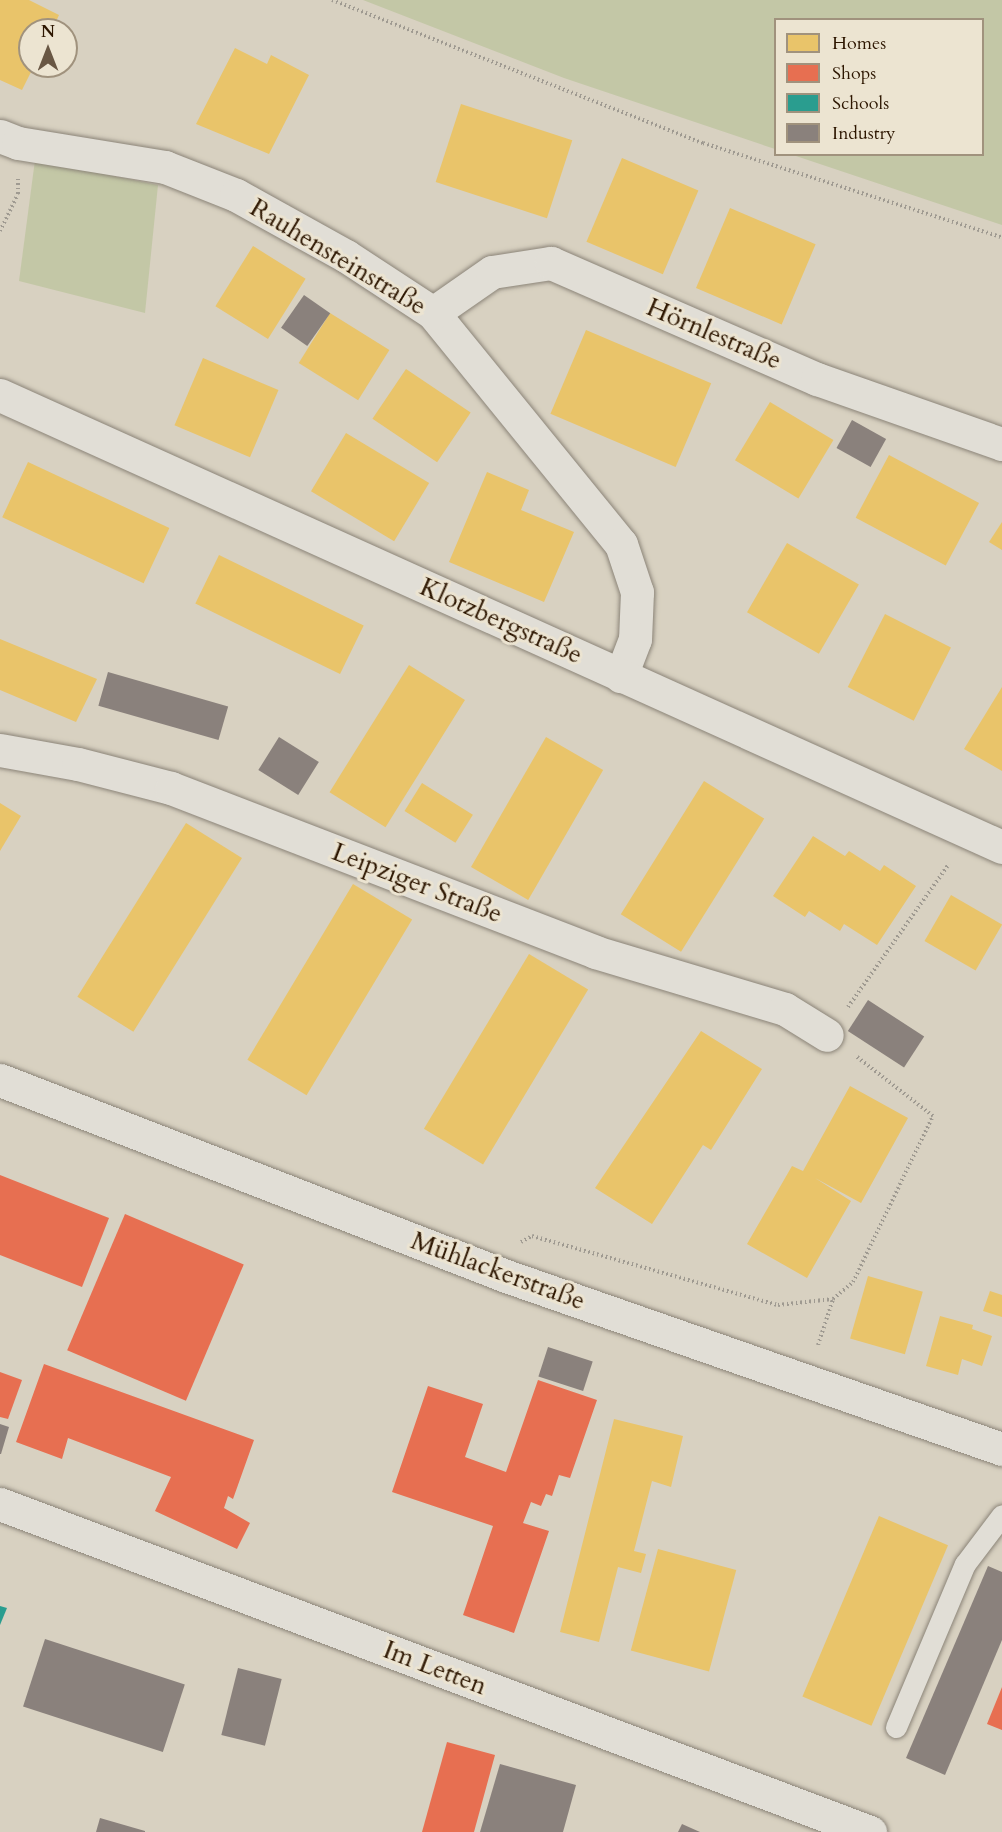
<!DOCTYPE html>
<meta charset="utf-8">
<style>
body{margin:0}
#map{position:relative;width:1002px;height:1832px;overflow:hidden;background:#d8d1c1;font-family:Cardo,serif}
div>[style]{position:absolute}
.green>*{inset:0;background:#c3c7a6}
.homes>*{inset:0;background:#e9c46a;transform-origin:0 0}
.shops>*{inset:0;background:#e76f51;transform-origin:0 0}
.schools>*{inset:0;background:#2a9d8f}
.industry>*{inset:0;background:#8a817c;transform-origin:0 0}
.path>*{height:4px;margin-top:-2px;transform-origin:0;background:repeating-linear-gradient(90deg,#9f9a91 0 1.5px,transparent 0 4.5px)}
.roads{filter:drop-shadow(0 0 2px #8b8478) drop-shadow(0 0 2px #8b8478)}
.lane>*{height:21px;margin:-10.5px;padding:0 10.5px;transform-origin:10.5px;border-radius:10.5px;background:#e1ded6}
.street>*{height:33px;margin:-16.5px;padding:0 16.5px;transform-origin:16.5px;border-radius:16.5px;background:#e1ded6}
.secondary>*{height:33px;margin:-16.5px;padding:0 16.5px;transform-origin:16.5px;border-radius:16.5px;background:#e1ded6}
span{translate:-50% -50%;white-space:nowrap;text-align:center;line-height:1.15;-webkit-text-stroke:6px #ece4d1;paint-order:stroke}
.street-label{font-size:26px;color:#2d1600}
.legend{position:absolute;left:774px;top:18px;width:210px;height:138px;box-sizing:border-box;background:#ece4d1;border:2px solid #a0927d;margin:0;padding:8px 10px;list-style:none;font-size:18px;color:#2d1600}
.legend li{display:flex;align-items:center;gap:12px;height:30px}
.legend b{width:30px;border:2px solid #a0927d}
.north{position:absolute;left:18px;top:18px;width:60px;height:60px;box-sizing:border-box;background:#ece4d1;border:2px solid #a0927d;border-radius:50%;rotate:0deg;font-size:16px;font-weight:700;line-height:24px;text-align:center;color:#2d1600}
.north::after{content:'';display:block;margin:auto;width:21px;height:27px;background:#695744;clip-path:polygon(50% 0,100% 100%,50% 72%,0 100%)}
</style>
<div id="map">
<div class="green">
<i style="clip-path:polygon(363px 0,1002px 0,1002px 225px,793px 155px,982px 154px,982px 20px,776px 20px,775px 149px,564px 78px)"></i>
<i style="clip-path:polygon(35px 160px,158px 185px,145px 313px,19px 281px)"></i>
</div>
<div class="homes">
<i style="clip-path:polygon(0 0,29px 0,59px 15px,52px 30px,30px 30px,30px 66px,34px 66px,22px 90px,0 80px)"></i>
<i style="clip-path:polygon(235px 48px,267px 64px,271px 55px,309px 75px,269px 154px,196px 124px)"></i>
<i style="left:461px;top:104px;width:117px;height:82px;rotate:18deg"></i>
<i style="left:622px;top:158px;width:83px;height:91px;rotate:23deg"></i>
<i style="left:730px;top:208px;width:93px;height:87px;rotate:23deg"></i>
<i style="left:253px;top:246px;width:62px;height:71px;rotate:32deg"></i>
<i style="left:330px;top:313px;width:70px;height:59px;rotate:32deg"></i>
<i style="left:586px;top:330px;width:136px;height:91px;rotate:23deg"></i>
<i style="left:203px;top:358px;width:82px;height:73px;rotate:23deg"></i>
<i style="left:406px;top:369px;width:78px;height:60px;rotate:34deg"></i>
<i style="left:770px;top:402px;width:74px;height:68px;rotate:31deg"></i>
<i style="left:346px;top:433px;width:97px;height:68px;rotate:31deg"></i>
<i style="left:889px;top:455px;width:102px;height:71px;rotate:28deg"></i>
<i style="left:28px;top:462px;width:156px;height:61px;rotate:25deg"></i>
<i style="clip-path:polygon(487px 472px,529px 490px,521px 510px,574px 532px,544px 602px,449px 562px)"></i>
<i style="clip-path:polygon(1002px 522px,1002px 550px,989px 542px)"></i>
<i style="left:787px;top:543px;width:83px;height:80px;rotate:30deg"></i>
<i style="left:219px;top:555px;width:161px;height:54px;rotate:26deg"></i>
<i style="left:885px;top:614px;width:74px;height:82px;rotate:27deg"></i>
<i style="clip-path:polygon(0 639px,97px 679px,76px 722px,0 690px)"></i>
<i style="left:409px;top:665px;width:66px;height:150px;rotate:32deg"></i>
<i style="clip-path:polygon(1002px 687px,1002px 771px,964px 749px)"></i>
<i style="left:546px;top:737px;width:66px;height:150px;rotate:30deg"></i>
<i style="left:704px;top:781px;width:71px;height:157px;rotate:32deg"></i>
<i style="left:422px;top:783px;width:60px;height:33px;rotate:32deg"></i>
<i style="clip-path:polygon(0 803px,21px 816px,0 851px)"></i>
<i style="left:186px;top:823px;width:66px;height:205px;rotate:32deg"></i>
<i style="clip-path:polygon(813px 836px,845px 856px,849px 851px,880px 871px,884px 865px,916px 886px,877px 945px,844px 924px,840px 931px,809px 911px,805px 917px,773px 896px)"></i>
<i style="left:353px;top:884px;width:69px;height:205px;rotate:31deg"></i>
<i style="left:951px;top:895px;width:59px;height:53px;rotate:30deg"></i>
<i style="left:529px;top:954px;width:69px;height:204px;rotate:31deg"></i>
<i style="clip-path:polygon(701px 1031px,762px 1069px,711px 1150px,703px 1145px,652px 1224px,595px 1188px)"></i>
<i style="clip-path:polygon(850px 1086px,908px 1118px,861px 1203px,815px 1178px,851px 1201px,807px 1278px,747px 1244px,792px 1166px,803px 1171px)"></i>
<i style="left:868px;top:1276px;width:57px;height:65px;rotate:16deg"></i>
<i style="clip-path:polygon(990px 1291px,1002px 1295px,1002px 1317px,983px 1311px)"></i>
<i style="clip-path:polygon(940px 1316px,973px 1325px,972px 1329px,992px 1336px,982px 1366px,962px 1359px,958px 1375px,926px 1366px)"></i>
<i style="clip-path:polygon(614px 1419px,683px 1436px,671px 1487px,652px 1481px,634px 1551px,646px 1554px,641px 1573px,618px 1567px,599px 1642px,560px 1632px)"></i>
<i style="left:879px;top:1516px;width:75px;height:196px;rotate:23deg"></i>
<i style="left:658px;top:1549px;width:81px;height:105px;rotate:15deg"></i>
</div>
<div class="shops">
<i style="clip-path:polygon(0 1175px,109px 1218px,82px 1287px,0 1255px)"></i>
<i style="left:125px;top:1214px;width:129px;height:148px;rotate:23deg"></i>
<i style="clip-path:polygon(44px 1364px,254px 1440px,233px 1499px,228px 1496px,224px 1508px,250px 1523px,237px 1549px,155px 1511px,171px 1477px,68px 1438px,62px 1459px,16px 1442px)"></i>
<i style="clip-path:polygon(0 1372px,22px 1380px,8px 1419px,0 1417px)"></i>
<i style="clip-path:polygon(538px 1380px,597px 1400px,570px 1478px,559px 1475px,552px 1496px,546px 1494px,541px 1506px,531px 1502px,523px 1523px,549px 1531px,514px 1633px,463px 1615px,493px 1526px,392px 1492px,428px 1386px,483px 1404px,465px 1457px,506px 1472px)"></i>
<i style="clip-path:polygon(1002px 1687px,1002px 1730px,987px 1724px)"></i>
<i style="clip-path:polygon(447px 1742px,495px 1755px,474px 1832px,422px 1832px)"></i>
</div>
<div class="schools">
<i style="clip-path:polygon(0 1606px,7px 1608px,0 1625px)"></i>
</div>
<div class="industry">
<i style="left:304px;top:295px;width:32px;height:40px;rotate:35deg"></i>
<i style="left:852px;top:420px;width:39px;height:32px;rotate:29deg"></i>
<i style="left:108px;top:672px;width:125px;height:35px;rotate:16deg"></i>
<i style="left:279px;top:737px;width:47px;height:39px;rotate:32deg"></i>
<i style="left:868px;top:1000px;width:67px;height:37px;rotate:33deg"></i>
<i style="left:548px;top:1347px;width:47px;height:31px;rotate:18deg"></i>
<i style="clip-path:polygon(0 1424px,9px 1427px,1px 1454px,0 1454px)"></i>
<i style="clip-path:polygon(988px 1566px,1002px 1572px,1002px 1640px,945px 1775px,906px 1758px)"></i>
<i style="left:45px;top:1639px;width:147px;height:71px;rotate:18deg"></i>
<i style="left:238px;top:1668px;width:45px;height:69px;rotate:14deg"></i>
<i style="clip-path:polygon(500px 1764px,576px 1785px,563px 1832px,480px 1832px)"></i>
<i style="clip-path:polygon(100px 1818px,145px 1831px,145px 1832px,96px 1832px)"></i>
<i style="clip-path:polygon(682px 1824px,700px 1832px,678px 1832px)"></i>
</div>
<div class="path">
<i style="left:332px;top:0;width:398px;rotate:21.1deg"></i>
<i style="left:703px;top:143px;width:313px;rotate:17.5deg"></i>
<i style="left:0;top:231px;width:41px;rotate:-64.1deg"></i>
<i style="left:18px;top:194px;width:15px;rotate:-90deg"></i>
<i style="left:848px;top:1007px;width:175px;rotate:-54.8deg"></i>
<i style="left:521px;top:1242px;width:13px;rotate:-29deg"></i>
<i style="left:532px;top:1236px;width:255px;rotate:15.7deg"></i>
<i style="left:778px;top:1305px;width:55px;rotate:-6.2deg"></i>
<i style="left:833px;top:1299px;width:26px;rotate:-40deg"></i>
<i style="left:853px;top:1282px;width:184px;rotate:-64.3deg"></i>
<i style="left:933px;top:1116px;width:98px;rotate:-142.1deg"></i>
<i style="left:818px;top:1345px;width:48px;rotate:-71.9deg"></i>
</div>
<div class="roads">
<div class="lane">
<i style="left:896px;top:1727px;width:177px;rotate:-67.1deg"></i>
<i style="left:965px;top:1564px;width:61px;rotate:-52.9deg"></i>
</div>
<div class="street">
<i style="left:0;top:136px;width:19px;rotate:21deg"></i>
<i style="left:18px;top:143px;width:149px;rotate:9.3deg"></i>
<i style="left:165px;top:167px;width:76px;rotate:21.5deg"></i>
<i style="left:236px;top:195px;width:126px;rotate:29deg"></i>
<i style="left:346px;top:256px;width:104px;rotate:33.2deg"></i>
<i style="left:433px;top:313px;width:298px;rotate:50.9deg"></i>
<i style="left:621px;top:544px;width:51px;rotate:71.6deg"></i>
<i style="left:637px;top:592px;width:47px;rotate:92.4deg"></i>
<i style="left:635px;top:639px;width:40px;rotate:111deg"></i>
<i style="left:433px;top:313px;width:72px;rotate:-34.8deg"></i>
<i style="left:492px;top:272px;width:60px;rotate:-8.7deg"></i>
<i style="left:551px;top:263px;width:290px;rotate:23.6deg"></i>
<i style="left:817px;top:379px;width:196px;rotate:19.4deg"></i>
<i style="left:0;top:395px;width:1099px;rotate:24.28deg"></i>
<i style="left:0;top:750px;width:79px;rotate:10.2deg"></i>
<i style="left:78px;top:764px;width:96px;rotate:14.5deg"></i>
<i style="left:171px;top:788px;width:455px;rotate:21.1deg"></i>
<i style="left:595px;top:952px;width:198px;rotate:16.7deg"></i>
<i style="left:785px;top:1009px;width:49px;rotate:31.8deg"></i>
<i style="left:0;top:1504px;width:930px;rotate:20.66deg"></i>
</div>
<div class="secondary">
<i style="left:0;top:1080px;width:543px;rotate:21.17deg"></i>
<i style="left:506px;top:1276px;width:525px;rotate:19.23deg"></i>
</div>
</div>
<div class="street-label">
<span style="left:338px;top:257px;rotate:31deg">Rauhensteinstraße</span>
<span style="left:714px;top:334px;rotate:23deg">Hörnlestraße</span>
<span style="left:501px;top:621px;rotate:24deg">Klotzbergstraße</span>
<span style="left:417px;top:883px;rotate:21deg">Leipziger Straße</span>
<span style="left:498px;top:1271px;rotate:20deg">Mühlackerstraße</span>
<span style="left:435px;top:1668px;rotate:21deg">Im Letten</span>
</div>
<ul class="legend">
<li><b style="height:16px;background:#e9c46a"></b>Homes</li>
<li><b style="height:16px;background:#e76f51"></b>Shops</li>
<li><b style="height:16px;background:#2a9d8f"></b>Schools</li>
<li><b style="height:16px;background:#8a817c"></b>Industry</li>
</ul>
<div class="north">N</div>
</div>
